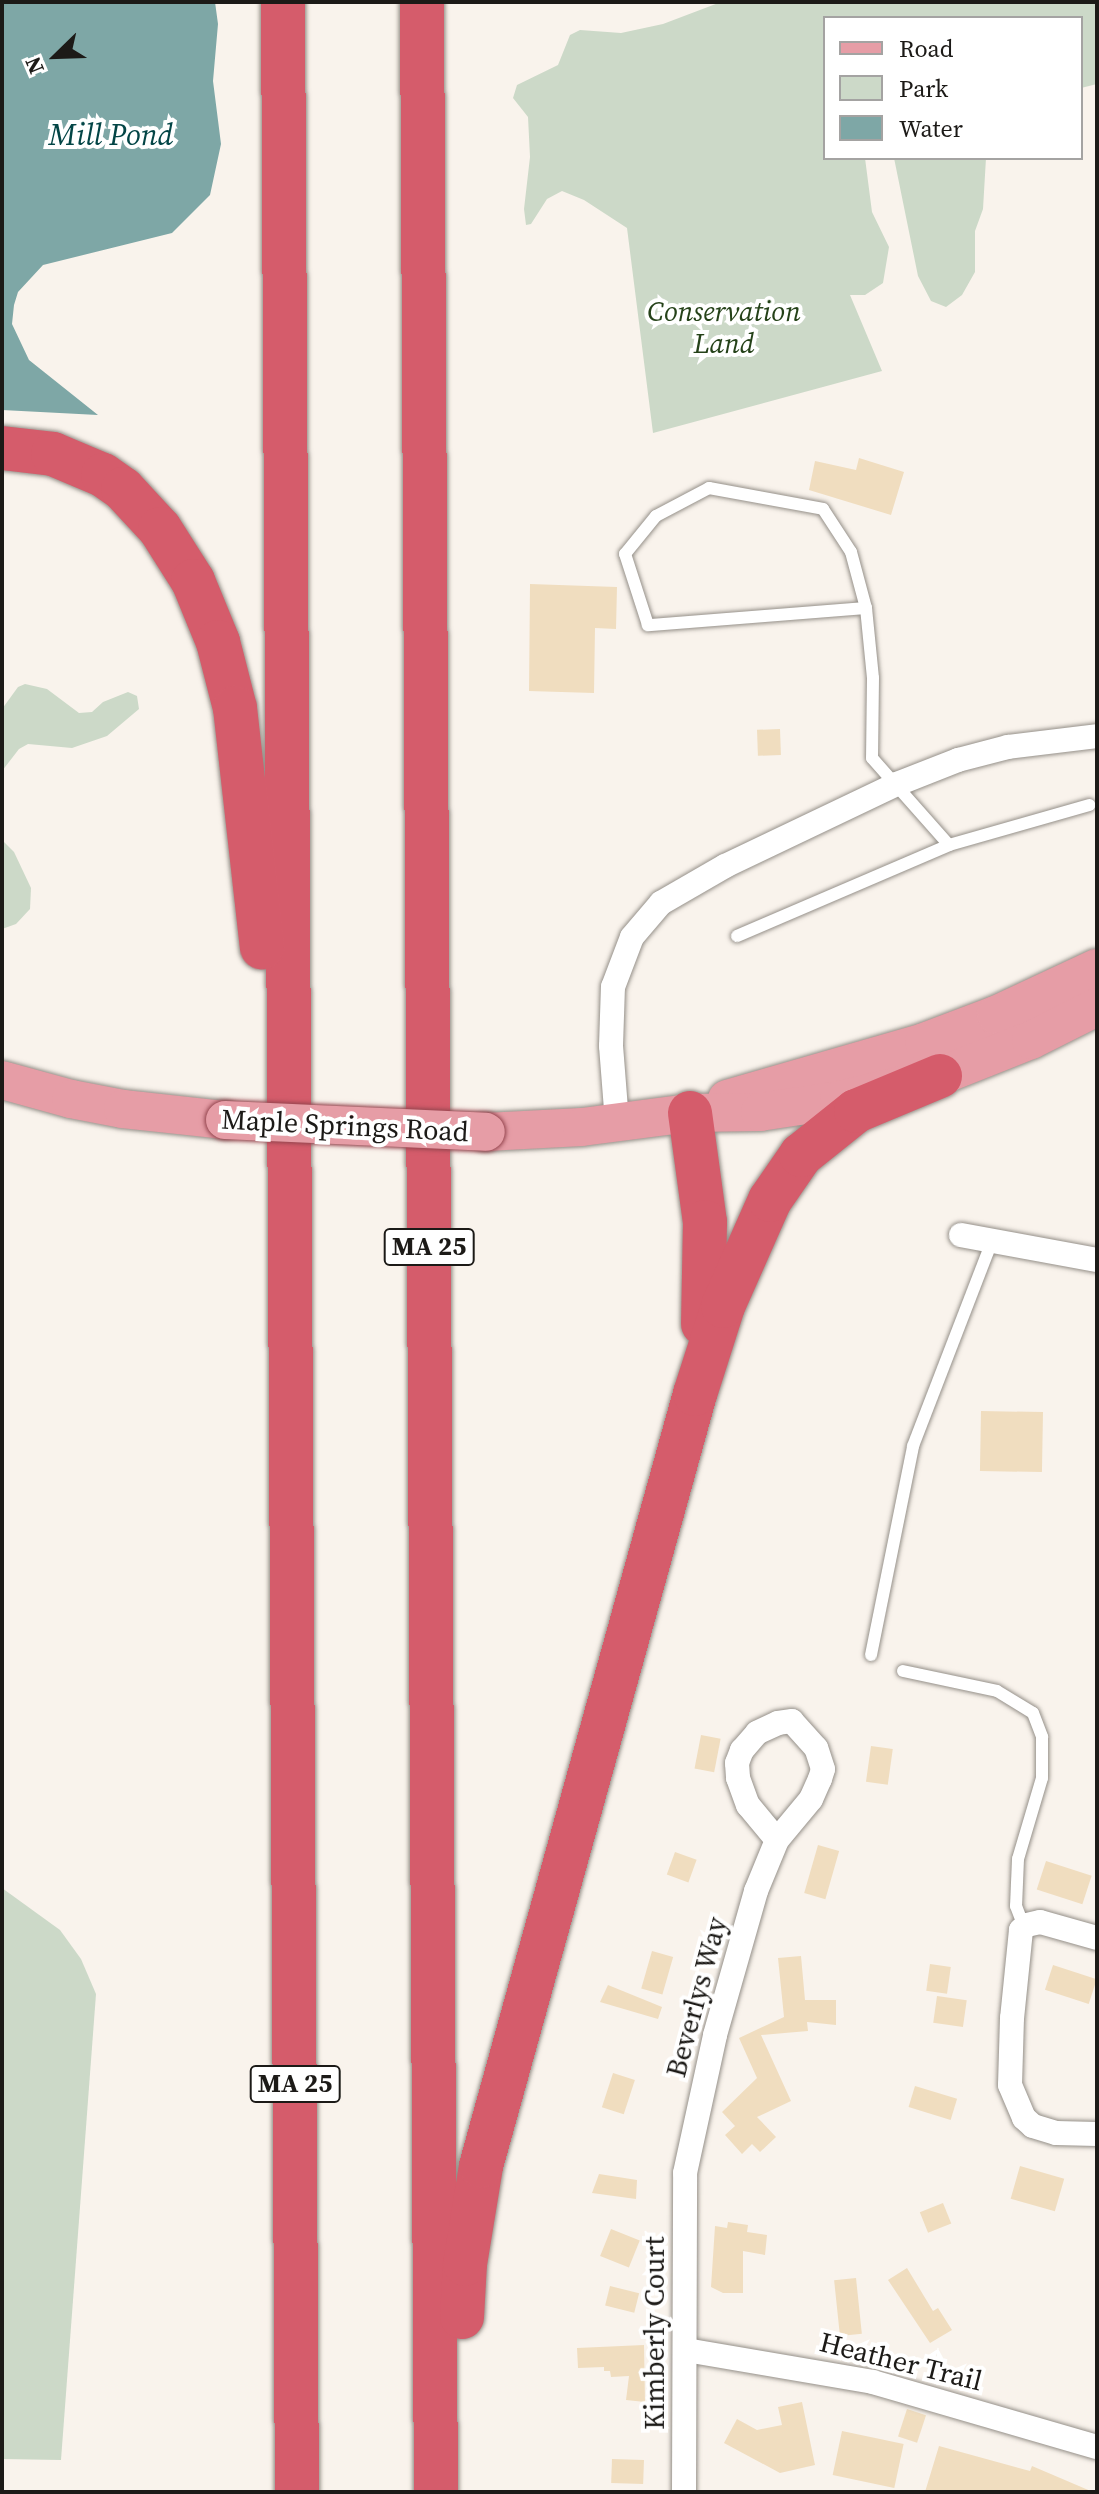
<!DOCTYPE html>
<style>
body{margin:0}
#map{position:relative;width:1099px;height:2494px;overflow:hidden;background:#f9f3ec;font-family:"Source Serif 4",serif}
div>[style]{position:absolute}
.green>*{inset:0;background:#ccd9c8}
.water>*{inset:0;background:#7ea7a6}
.building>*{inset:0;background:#f0ddbf;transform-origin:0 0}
.roads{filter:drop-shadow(0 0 2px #959089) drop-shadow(0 0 2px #959089)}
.service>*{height:12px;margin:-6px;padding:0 6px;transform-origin:6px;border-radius:6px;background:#fff}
.minor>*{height:24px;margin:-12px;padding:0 12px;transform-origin:12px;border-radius:12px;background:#fff}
.primary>*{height:38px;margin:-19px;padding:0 19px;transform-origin:19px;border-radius:19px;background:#e69da6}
.motorway>*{height:44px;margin:-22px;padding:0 22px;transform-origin:22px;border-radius:22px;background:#d55c6b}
.bridges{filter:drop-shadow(0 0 2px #94454e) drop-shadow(0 0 2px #94454e)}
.primary-bridge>*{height:38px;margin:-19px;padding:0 19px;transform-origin:19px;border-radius:19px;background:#e69da6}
span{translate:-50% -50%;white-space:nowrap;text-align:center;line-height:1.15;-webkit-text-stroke:8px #fff;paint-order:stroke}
.shield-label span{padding:2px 6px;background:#fff;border:2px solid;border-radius:6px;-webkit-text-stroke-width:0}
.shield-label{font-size:26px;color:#1c1a17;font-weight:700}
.park-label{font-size:28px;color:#254219;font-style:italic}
.street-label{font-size:28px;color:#1c1a17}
.water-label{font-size:30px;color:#034546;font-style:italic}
.frame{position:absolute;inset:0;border:4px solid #1c1a17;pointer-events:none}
.legend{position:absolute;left:823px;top:16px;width:260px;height:144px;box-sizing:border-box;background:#fff;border:2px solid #a4a3a2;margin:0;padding:10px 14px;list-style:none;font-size:24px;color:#1c1a17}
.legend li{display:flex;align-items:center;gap:16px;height:40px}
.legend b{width:40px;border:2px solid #a4a3a2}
.north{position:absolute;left:16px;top:16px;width:80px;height:80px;-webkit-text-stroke:6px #fff;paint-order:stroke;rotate:247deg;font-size:22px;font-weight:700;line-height:32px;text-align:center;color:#1c1a17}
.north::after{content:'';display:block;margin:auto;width:28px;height:36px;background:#1c1a17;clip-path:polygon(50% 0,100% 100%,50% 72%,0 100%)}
</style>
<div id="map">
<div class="green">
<i style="clip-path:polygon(721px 2px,1097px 2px,1097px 84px,1081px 88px,1081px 18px,825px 18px,825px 158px,865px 158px,872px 212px,889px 247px,883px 283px,865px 295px,850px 295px,882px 371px,653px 433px,627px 228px,584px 200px,562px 191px,547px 199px,531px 224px,526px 225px,524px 209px,530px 157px,528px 117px,513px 98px,517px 85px,558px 65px,570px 35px,580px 30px,621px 33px,663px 24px)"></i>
<i style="clip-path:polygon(894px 158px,986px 158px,983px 209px,975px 231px,975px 272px,962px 295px,946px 307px,931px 301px,918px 276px)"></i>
<i style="clip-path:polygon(25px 684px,47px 689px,79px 713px,92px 712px,103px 702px,128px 692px,137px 696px,139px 709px,107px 736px,72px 748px,28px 744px,19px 749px,2px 771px,2px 709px,18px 687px)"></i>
<i style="clip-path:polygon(2px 840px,14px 852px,31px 888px,30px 909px,16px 924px,2px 929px)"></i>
<i style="clip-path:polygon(2px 1888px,60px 1930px,81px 1959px,96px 1994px,61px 2460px,2px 2459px)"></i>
</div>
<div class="water">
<i style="clip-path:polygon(2px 2px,215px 2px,218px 24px,213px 81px,221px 144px,210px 195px,172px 233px,43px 265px,18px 292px,14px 305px,12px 324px,29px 360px,98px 415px,2px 410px)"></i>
</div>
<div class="building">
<i style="clip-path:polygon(859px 458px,904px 472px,891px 515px,809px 490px,815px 461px,856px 470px)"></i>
<i style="clip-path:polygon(530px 584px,617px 587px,616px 629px,595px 628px,594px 693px,529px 691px)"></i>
<i style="left:780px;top:729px;width:26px;height:23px;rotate:88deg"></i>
<i style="left:981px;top:1411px;width:62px;height:60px;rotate:1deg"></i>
<i style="left:701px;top:1735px;width:20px;height:34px;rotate:11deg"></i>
<i style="left:871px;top:1746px;width:22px;height:36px;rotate:8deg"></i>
<i style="left:818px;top:1845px;width:22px;height:50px;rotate:16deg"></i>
<i style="left:675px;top:1852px;width:23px;height:24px;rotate:20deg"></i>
<i style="left:1046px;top:1861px;width:48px;height:30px;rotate:18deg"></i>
<i style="left:652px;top:1951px;width:22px;height:39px;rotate:16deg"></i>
<i style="clip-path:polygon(801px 1956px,805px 2000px,836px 2000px,836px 2025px,807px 2022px,808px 2031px,761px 2035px,791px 2101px,757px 2117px,776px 2137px,760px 2152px,752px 2144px,742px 2154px,725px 2135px,735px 2126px,722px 2112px,757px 2078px,739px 2038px,784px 2017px,778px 1958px)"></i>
<i style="left:930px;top:1964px;width:21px;height:27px;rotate:8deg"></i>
<i style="left:1053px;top:1965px;width:46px;height:26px;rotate:18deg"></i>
<i style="clip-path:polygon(608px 1985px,662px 2007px,658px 2019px,600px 2002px)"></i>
<i style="left:937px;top:1996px;width:30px;height:27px;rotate:8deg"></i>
<i style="left:613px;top:2073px;width:23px;height:36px;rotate:18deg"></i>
<i style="left:915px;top:2086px;width:44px;height:22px;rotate:17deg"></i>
<i style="left:1020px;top:2166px;width:46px;height:34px;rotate:16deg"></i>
<i style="clip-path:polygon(599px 2174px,637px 2180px,636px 2199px,592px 2193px)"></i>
<i style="left:943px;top:2203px;width:22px;height:25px;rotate:68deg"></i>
<i style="clip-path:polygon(728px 2222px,748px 2225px,747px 2232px,767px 2235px,765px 2255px,743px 2251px,743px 2293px,723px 2293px,711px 2287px,715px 2226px,727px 2228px)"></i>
<i style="left:611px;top:2229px;width:31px;height:29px;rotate:22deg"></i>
<i style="clip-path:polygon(907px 2268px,933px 2311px,938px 2308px,952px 2330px,930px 2343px,888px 2280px)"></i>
<i style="left:856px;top:2278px;width:56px;height:22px;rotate:84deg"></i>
<i style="left:610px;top:2286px;width:30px;height:20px;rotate:14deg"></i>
<i style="clip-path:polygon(644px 2345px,645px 2402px,626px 2400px,629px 2376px,611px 2377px,610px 2371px,604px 2371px,604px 2367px,578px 2368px,577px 2348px)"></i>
<i style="clip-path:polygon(802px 2402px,815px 2465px,780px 2473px,724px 2443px,737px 2419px,757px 2430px,782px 2425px,778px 2407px)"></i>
<i style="left:907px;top:2409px;width:20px;height:29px;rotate:18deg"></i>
<i style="left:842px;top:2431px;width:63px;height:45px;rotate:12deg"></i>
<i style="clip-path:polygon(939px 2446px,1030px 2471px,1032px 2466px,1093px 2492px,925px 2492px)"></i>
<i style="left:612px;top:2459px;width:32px;height:24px;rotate:2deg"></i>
</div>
<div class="roads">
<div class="service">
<i style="left:866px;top:608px;width:219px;rotate:175.5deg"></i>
<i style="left:648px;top:625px;width:75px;rotate:-107.9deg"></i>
<i style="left:625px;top:554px;width:49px;rotate:-50.8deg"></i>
<i style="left:656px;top:516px;width:60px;rotate:-27.8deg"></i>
<i style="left:709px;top:488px;width:116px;rotate:10.4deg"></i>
<i style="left:823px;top:509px;width:51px;rotate:56.9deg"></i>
<i style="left:851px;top:552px;width:58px;rotate:75deg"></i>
<i style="left:866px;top:608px;width:70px;rotate:84.3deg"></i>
<i style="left:873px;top:678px;width:80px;rotate:90.7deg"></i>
<i style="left:872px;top:758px;width:116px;rotate:48.5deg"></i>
<i style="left:949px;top:845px;width:146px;rotate:-15.9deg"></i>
<i style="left:737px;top:936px;width:231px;rotate:-23.2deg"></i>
<i style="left:871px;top:1655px;width:213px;rotate:-78.6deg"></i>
<i style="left:913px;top:1446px;width:220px;rotate:-68.9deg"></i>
<i style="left:903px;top:1671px;width:96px;rotate:12deg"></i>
<i style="left:997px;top:1691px;width:42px;rotate:31.4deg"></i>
<i style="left:1033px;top:1713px;width:26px;rotate:69deg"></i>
<i style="left:1042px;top:1737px;width:41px;rotate:90deg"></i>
<i style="left:1042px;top:1778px;width:84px;rotate:106.5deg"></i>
<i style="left:1018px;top:1859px;width:47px;rotate:92.4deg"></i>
<i style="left:1016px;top:1906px;width:22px;rotate:69deg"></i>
</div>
<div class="minor">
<i style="left:617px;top:1122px;width:76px;rotate:-94.5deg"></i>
<i style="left:611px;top:1046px;width:59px;rotate:-88.1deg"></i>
<i style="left:613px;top:987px;width:53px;rotate:-69.2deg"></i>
<i style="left:632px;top:937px;width:45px;rotate:-49.5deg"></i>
<i style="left:661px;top:903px;width:74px;rotate:-30deg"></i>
<i style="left:725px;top:866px;width:191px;rotate:-25.5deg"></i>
<i style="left:897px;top:784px;width:66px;rotate:-21.5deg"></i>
<i style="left:958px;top:760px;width:52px;rotate:-14.6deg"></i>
<i style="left:1008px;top:747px;width:90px;rotate:-7deg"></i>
<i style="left:961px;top:1235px;width:138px;rotate:10.4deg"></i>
<i style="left:1097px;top:1938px;width:59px;rotate:-164.3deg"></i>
<i style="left:1040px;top:1922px;width:13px;rotate:167deg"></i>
<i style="left:1027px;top:1925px;width:8px;rotate:140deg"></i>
<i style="left:1021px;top:1930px;width:88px;rotate:95.8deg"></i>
<i style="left:1012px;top:2018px;width:67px;rotate:91.7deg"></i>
<i style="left:1010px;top:2085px;width:36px;rotate:67deg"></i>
<i style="left:1024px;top:2118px;width:12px;rotate:42deg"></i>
<i style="left:1033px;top:2126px;width:24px;rotate:17deg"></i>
<i style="left:1056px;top:2133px;width:41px;rotate:1.4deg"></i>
<i style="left:686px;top:2350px;width:190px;rotate:9.7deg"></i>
<i style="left:873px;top:2382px;width:233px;rotate:16.2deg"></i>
<i style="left:684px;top:2492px;width:319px;rotate:-89.8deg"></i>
<i style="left:685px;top:2173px;width:141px;rotate:-77.7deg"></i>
<i style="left:715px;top:2035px;width:150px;rotate:-74.1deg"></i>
<i style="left:756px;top:1891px;width:55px;rotate:-67.6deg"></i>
<i style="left:777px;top:1840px;width:53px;rotate:-50.3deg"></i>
<i style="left:811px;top:1799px;width:22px;rotate:-66deg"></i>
<i style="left:820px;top:1779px;width:10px;rotate:-73deg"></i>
<i style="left:823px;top:1769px;width:22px;rotate:-108deg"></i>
<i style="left:816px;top:1748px;width:36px;rotate:-132deg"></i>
<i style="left:792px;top:1721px;width:14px;rotate:172deg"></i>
<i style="left:778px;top:1723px;width:23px;rotate:155deg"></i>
<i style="left:757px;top:1733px;width:23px;rotate:131deg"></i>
<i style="left:742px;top:1750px;width:14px;rotate:111deg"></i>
<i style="left:737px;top:1763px;width:15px;rotate:86deg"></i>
<i style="left:738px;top:1778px;width:29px;rotate:70deg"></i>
<i style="left:748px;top:1805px;width:45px;rotate:50.4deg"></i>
</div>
<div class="primary">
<i style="left:2px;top:1080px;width:72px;rotate:15.4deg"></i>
<i style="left:71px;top:1099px;width:53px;rotate:10.9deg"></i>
<i style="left:123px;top:1109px;width:103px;rotate:6.2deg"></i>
<i style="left:727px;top:1099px;width:205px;rotate:-16.1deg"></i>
<i style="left:924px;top:1042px;width:77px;rotate:-20.6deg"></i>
<i style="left:996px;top:1015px;width:111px;rotate:-25deg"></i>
<i style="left:486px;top:1132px;width:96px;rotate:-3deg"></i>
<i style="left:582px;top:1127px;width:109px;rotate:-7.4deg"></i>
<i style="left:690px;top:1113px;width:70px;rotate:-0.8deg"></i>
<i style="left:760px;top:1112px;width:80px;rotate:-8.6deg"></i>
<i style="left:839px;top:1100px;width:104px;rotate:-13.4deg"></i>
<i style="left:940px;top:1076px;width:98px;rotate:-21.6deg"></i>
<i style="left:1031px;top:1040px;width:74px;rotate:-26.6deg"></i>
</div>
<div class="motorway">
<i style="left:283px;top:2px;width:2490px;rotate:89.68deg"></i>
<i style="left:422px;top:2px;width:2490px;rotate:89.68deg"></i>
<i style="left:2px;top:448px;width:51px;rotate:6.7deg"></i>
<i style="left:53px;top:454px;width:54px;rotate:22.8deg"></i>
<i style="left:103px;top:475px;width:24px;rotate:35deg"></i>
<i style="left:123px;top:489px;width:54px;rotate:47.2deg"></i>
<i style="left:160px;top:529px;width:62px;rotate:57.6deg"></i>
<i style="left:193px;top:581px;width:66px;rotate:67.7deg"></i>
<i style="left:218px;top:642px;width:68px;rotate:75.6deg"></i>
<i style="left:235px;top:708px;width:241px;rotate:83.6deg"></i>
<i style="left:690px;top:1113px;width:110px;rotate:82.2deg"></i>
<i style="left:705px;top:1222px;width:102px;rotate:91.1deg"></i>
<i style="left:462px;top:2317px;width:53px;rotate:-86.8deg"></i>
<i style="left:465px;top:2264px;width:99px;rotate:-80.7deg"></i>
<i style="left:481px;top:2166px;width:801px;rotate:-74.51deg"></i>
<i style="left:695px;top:1394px;width:92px;rotate:-72.3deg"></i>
<i style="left:723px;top:1306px;width:116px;rotate:-66.1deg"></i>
<i style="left:770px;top:1200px;width:55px;rotate:-55.4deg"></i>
<i style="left:801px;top:1155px;width:70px;rotate:-38.7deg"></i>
<i style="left:856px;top:1111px;width:91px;rotate:-22.6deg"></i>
</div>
</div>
<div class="bridges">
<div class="primary-bridge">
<i style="left:225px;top:1120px;width:261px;rotate:2.6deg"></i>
</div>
</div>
<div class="shield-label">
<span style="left:429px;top:1247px">MA 25</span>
<span style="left:295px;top:2084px">MA 25</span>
</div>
<div class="park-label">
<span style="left:724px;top:327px">Conservation<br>Land</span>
</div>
<div class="street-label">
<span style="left:345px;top:1125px;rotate:3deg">Maple Springs Road</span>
<span style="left:696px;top:1997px;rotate:-75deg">Beverlys Way</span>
<span style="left:654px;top:2333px;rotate:-90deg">Kimberly Court</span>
<span style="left:901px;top:2361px;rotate:14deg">Heather Trail</span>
</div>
<div class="water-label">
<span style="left:111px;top:135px">Mill Pond</span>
</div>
<div class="frame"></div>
<ul class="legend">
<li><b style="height:10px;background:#e69da6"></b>Road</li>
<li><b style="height:22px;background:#ccd9c8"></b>Park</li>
<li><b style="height:22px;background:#7ea7a6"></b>Water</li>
</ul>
<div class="north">N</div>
</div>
